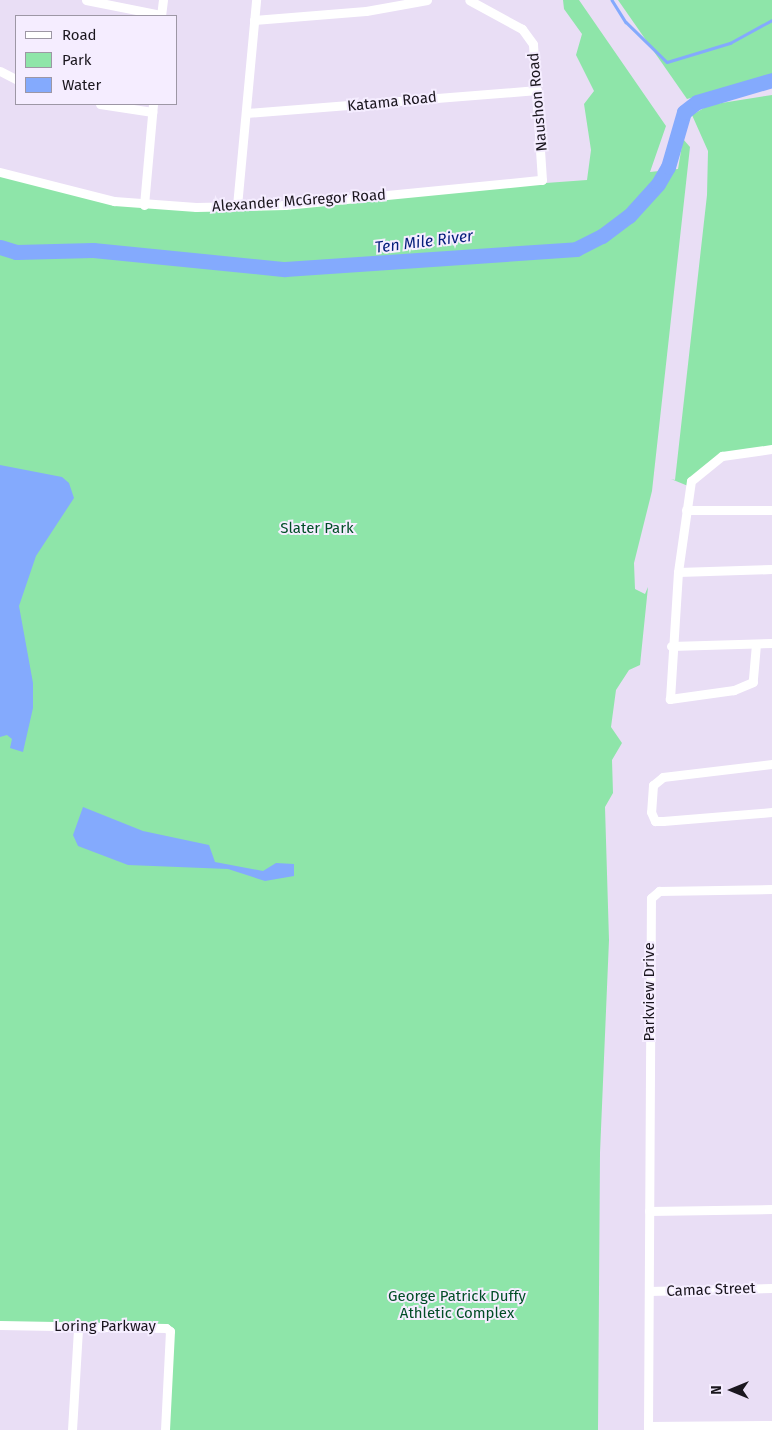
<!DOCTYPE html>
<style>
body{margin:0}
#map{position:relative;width:772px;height:1430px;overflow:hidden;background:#e9def5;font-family:"Fira Sans",sans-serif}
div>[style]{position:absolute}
.green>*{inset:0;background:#8ee5a9}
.water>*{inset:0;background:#84aafd}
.stream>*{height:2.5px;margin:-1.25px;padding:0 1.25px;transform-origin:1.25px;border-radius:1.25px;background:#84aafd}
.river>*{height:15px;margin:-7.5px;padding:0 7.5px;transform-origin:7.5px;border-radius:7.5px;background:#84aafd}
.street>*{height:9px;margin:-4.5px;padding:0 4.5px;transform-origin:4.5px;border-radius:4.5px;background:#fff}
span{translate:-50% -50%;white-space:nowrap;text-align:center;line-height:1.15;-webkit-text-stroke:4px #f5edff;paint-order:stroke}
.street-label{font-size:15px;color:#1a161e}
.park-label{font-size:15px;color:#004d26}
.water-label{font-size:16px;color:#051e7b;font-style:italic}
.legend{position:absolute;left:15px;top:15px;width:162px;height:90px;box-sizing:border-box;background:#f5edff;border:1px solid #9d97a5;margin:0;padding:6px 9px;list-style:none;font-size:15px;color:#1a161e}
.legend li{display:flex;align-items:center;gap:10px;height:25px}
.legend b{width:25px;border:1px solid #9d97a5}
.north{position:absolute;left:707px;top:1365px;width:50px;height:50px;-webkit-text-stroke:4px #f5edff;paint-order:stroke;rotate:270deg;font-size:14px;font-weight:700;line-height:20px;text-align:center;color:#1a161e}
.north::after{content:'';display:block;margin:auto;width:18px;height:22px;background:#1a161e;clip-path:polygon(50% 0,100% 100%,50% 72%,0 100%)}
</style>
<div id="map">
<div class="green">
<i style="clip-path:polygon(563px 0,579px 0,666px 126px,650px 172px,678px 169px,683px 139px,690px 147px,652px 491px,634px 563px,635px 589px,645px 594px,648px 587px,640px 665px,629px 670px,616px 690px,611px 727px,622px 743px,612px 760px,613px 793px,605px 807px,609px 940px,600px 1153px,598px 1430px,167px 1430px,172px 1332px,0 1324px,0 171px,96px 198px,212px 207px,587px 180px,591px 150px,584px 104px,594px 91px,576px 55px,582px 34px,564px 9px)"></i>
<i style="clip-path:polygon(618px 0,772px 0,772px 76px,687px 99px)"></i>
<i style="clip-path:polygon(772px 95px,772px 448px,744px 449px,699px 473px,693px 488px,671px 479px,675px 480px,707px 195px,708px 151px,692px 115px,709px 105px)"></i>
</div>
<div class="water">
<i style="clip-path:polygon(0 465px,62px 477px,69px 483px,74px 498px,36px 556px,19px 606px,33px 683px,33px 708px,23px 752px,10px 748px,12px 739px,7px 735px,0 737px)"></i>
<i style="clip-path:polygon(83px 807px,143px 831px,209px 845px,215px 862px,263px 871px,276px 863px,294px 864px,294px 876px,265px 881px,228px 869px,128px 865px,78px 846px,73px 835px)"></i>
</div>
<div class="stream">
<i style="left:612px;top:0;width:26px;rotate:58deg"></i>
<i style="left:626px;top:22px;width:57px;rotate:44.3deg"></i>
<i style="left:667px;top:62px;width:66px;rotate:-16.8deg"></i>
<i style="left:730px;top:43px;width:48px;rotate:-28.7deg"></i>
</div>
<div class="river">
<i style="left:0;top:247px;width:17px;rotate:17deg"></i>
<i style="left:16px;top:252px;width:77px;rotate:-1.5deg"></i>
<i style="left:93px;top:250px;width:193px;rotate:5.7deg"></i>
<i style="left:285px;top:269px;width:292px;rotate:-3.9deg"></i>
<i style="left:576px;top:249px;width:29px;rotate:-27deg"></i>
<i style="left:602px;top:236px;width:34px;rotate:-37deg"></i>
<i style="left:629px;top:216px;width:43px;rotate:-47.8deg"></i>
<i style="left:658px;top:184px;width:20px;rotate:-60deg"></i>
<i style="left:668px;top:167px;width:57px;rotate:-73.8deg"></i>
<i style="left:684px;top:112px;width:16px;rotate:-38deg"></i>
<i style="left:697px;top:102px;width:78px;rotate:-16.3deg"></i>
</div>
<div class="street">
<i style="left:86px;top:0;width:76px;rotate:11.3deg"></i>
<i style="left:161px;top:16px;width:16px;rotate:-83deg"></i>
<i style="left:254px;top:20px;width:112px;rotate:-4.6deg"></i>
<i style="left:366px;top:11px;width:62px;rotate:-10.2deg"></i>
<i style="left:0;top:71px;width:18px;rotate:27deg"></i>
<i style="left:100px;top:104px;width:53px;rotate:8.7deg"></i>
<i style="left:246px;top:113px;width:292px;rotate:-4.5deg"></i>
<i style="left:0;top:172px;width:118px;rotate:14.3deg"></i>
<i style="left:114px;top:201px;width:82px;rotate:4.2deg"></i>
<i style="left:196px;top:207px;width:89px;rotate:-1.3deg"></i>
<i style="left:285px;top:205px;width:258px;rotate:-5.6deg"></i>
<i style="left:542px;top:180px;width:136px;rotate:-93.8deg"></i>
<i style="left:533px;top:44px;width:19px;rotate:-126deg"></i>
<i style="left:522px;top:29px;width:60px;rotate:-151.3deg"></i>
<i style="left:144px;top:205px;width:101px;rotate:-84.9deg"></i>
<i style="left:237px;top:206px;width:207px;rotate:-84.7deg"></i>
<i style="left:686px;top:510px;width:86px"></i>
<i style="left:678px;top:572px;width:94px;rotate:-1.8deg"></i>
<i style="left:756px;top:644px;width:38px;rotate:95deg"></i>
<i style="left:753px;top:682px;width:21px;rotate:157deg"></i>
<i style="left:734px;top:690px;width:65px;rotate:172deg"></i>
<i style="left:670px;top:699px;width:127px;rotate:-86.4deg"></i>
<i style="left:678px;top:572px;width:92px;rotate:-81.9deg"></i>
<i style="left:691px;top:481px;width:40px;rotate:-39deg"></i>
<i style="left:722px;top:456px;width:50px;rotate:-8deg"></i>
<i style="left:671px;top:646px;width:101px;rotate:-1.7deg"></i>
<i style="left:772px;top:764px;width:110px;rotate:173.2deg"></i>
<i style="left:663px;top:777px;width:13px;rotate:141deg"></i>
<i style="left:653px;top:785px;width:27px;rotate:94deg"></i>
<i style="left:651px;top:812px;width:10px;rotate:66deg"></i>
<i style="left:655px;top:821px;width:8px"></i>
<i style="left:663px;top:821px;width:109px;rotate:-4.7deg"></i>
<i style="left:649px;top:1211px;width:123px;rotate:-0.9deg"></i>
<i style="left:649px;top:1291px;width:123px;rotate:-1.4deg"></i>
<i style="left:0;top:1325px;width:166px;rotate:1deg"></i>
<i style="left:166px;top:1328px;width:5px;rotate:37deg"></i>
<i style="left:170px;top:1331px;width:99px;rotate:92.9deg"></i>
<i style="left:648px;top:1426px;width:124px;rotate:-0.5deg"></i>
<i style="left:72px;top:1430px;width:102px;rotate:-86.6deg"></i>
<i style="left:648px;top:1430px;width:532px;rotate:-89.68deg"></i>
<i style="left:651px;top:898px;width:11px;rotate:-41deg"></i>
<i style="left:659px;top:891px;width:113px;rotate:-1deg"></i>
</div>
<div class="street-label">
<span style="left:392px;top:102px;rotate:-6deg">Katama Road</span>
<span style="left:538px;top:102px;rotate:-95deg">Naushon Road</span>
<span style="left:299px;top:201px;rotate:-4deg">Alexander McGregor Road</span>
<span style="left:650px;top:992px;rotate:-90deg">Parkview Drive</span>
<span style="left:711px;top:1290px;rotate:-2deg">Camac Street</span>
<span style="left:105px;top:1327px">Loring Parkway</span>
</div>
<div class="park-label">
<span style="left:317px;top:529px">Slater Park</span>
<span style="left:457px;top:1305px">George Patrick Duffy<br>Athletic Complex</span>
</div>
<div class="water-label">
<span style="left:424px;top:242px;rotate:-7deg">Ten Mile River</span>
</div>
<ul class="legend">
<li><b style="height:6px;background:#fff"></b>Road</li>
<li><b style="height:14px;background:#8ee5a9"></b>Park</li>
<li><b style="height:14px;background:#84aafd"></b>Water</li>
</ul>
<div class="north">N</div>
</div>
